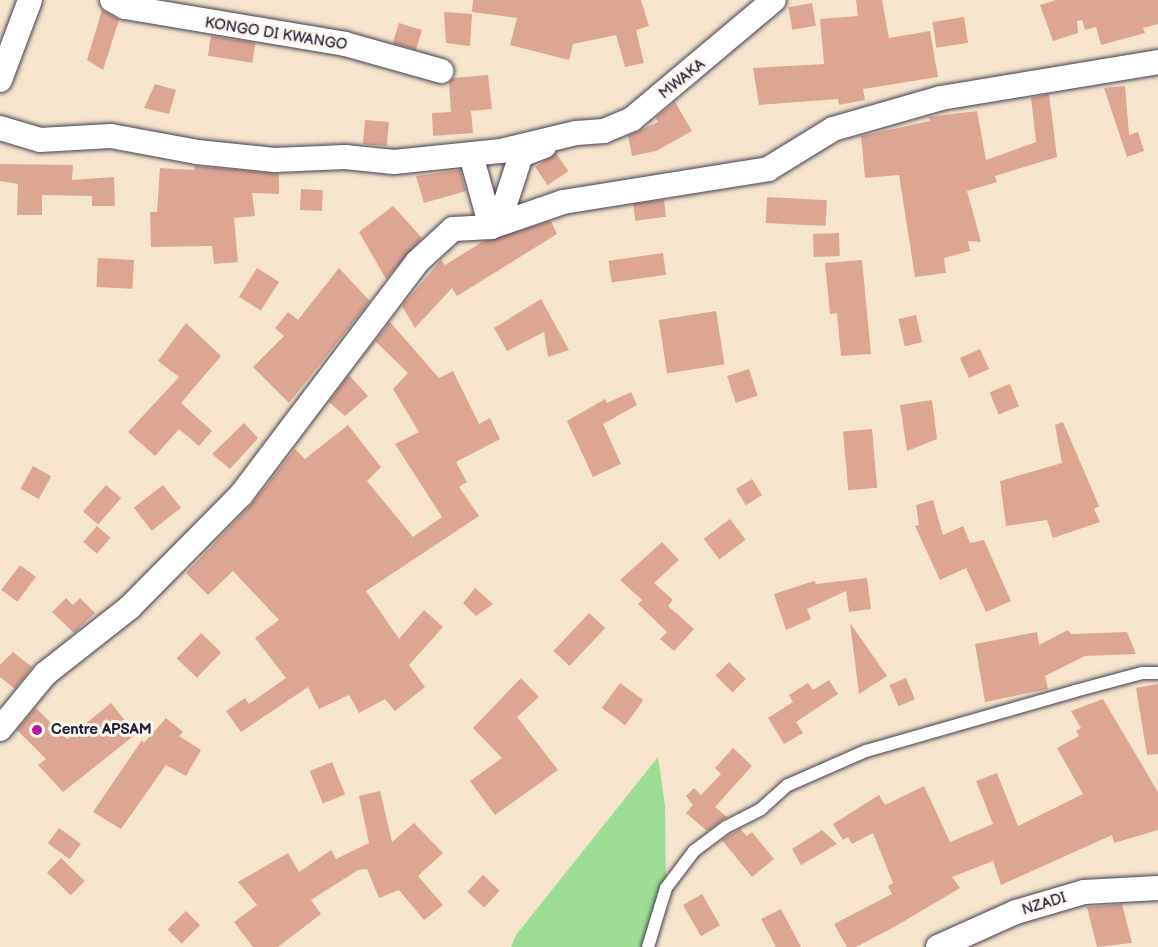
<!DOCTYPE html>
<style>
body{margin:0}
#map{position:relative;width:1158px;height:947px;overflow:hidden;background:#f5e5cd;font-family:"Balsamiq Sans",sans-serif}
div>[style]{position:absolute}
.green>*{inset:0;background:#9ede94}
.building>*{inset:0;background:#dda692;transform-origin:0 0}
.roads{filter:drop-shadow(0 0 2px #423f51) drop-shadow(0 0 2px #423f51)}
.lane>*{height:12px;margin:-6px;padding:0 6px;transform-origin:6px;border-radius:6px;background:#fff}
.street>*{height:24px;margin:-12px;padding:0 12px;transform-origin:12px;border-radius:12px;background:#fff}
.dots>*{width:16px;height:16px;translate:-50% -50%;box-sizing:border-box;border:3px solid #fbf7ec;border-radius:50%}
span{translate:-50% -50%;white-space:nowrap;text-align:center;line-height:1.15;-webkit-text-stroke:6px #fbf7ec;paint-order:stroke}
.street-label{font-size:15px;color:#22223b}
.poi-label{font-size:15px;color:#22223b;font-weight:700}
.left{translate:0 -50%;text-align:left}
</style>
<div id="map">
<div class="green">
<i style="clip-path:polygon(658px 757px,665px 806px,666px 888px,648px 947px,511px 947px,516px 935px)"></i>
</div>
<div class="building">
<i style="clip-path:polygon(473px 0,641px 0,649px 26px,636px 30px,644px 63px,625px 67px,616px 35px,573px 44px,569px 60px,510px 45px,517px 18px,472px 12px)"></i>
<i style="clip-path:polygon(856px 0,882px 0,889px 38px,930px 31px,938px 77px,863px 89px,865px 100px,839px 105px,838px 99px,759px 105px,753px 68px,824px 64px,820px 19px,858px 16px)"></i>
<i style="clip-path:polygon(1056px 0,1158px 0,1158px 24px,1143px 28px,1145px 33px,1101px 45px,1096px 27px,1085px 30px,1082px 20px,1077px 21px,1078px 33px,1053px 41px,1040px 5px)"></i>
<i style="left:812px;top:3px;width:23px;height:24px;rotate:80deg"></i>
<i style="clip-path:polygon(102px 10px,119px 20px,103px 70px,87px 60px)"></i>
<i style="clip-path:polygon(444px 12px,472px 14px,470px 46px,446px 43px)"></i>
<i style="left:964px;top:17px;width:26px;height:32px;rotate:81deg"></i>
<i style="left:399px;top:23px;width:24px;height:21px;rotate:17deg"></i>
<i style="left:211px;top:36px;width:45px;height:20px;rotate:9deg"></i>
<i style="clip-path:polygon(488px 75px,492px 109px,471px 111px,473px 133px,433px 136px,432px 113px,451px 112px,449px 82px,453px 78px)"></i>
<i style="clip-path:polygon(155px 84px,176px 90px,169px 114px,144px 108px)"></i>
<i style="clip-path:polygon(1125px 86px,1129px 135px,1138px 132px,1144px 151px,1127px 157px,1104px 88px)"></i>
<i style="clip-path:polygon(1049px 94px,1057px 157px,995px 176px,997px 182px,967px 191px,981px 242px,968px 241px,970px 251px,944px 258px,946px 273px,915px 277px,899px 175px,865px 178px,861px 136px,930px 121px,929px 117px,977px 111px,986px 160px,1036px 142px,1031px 98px)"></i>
<i style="clip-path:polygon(675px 102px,692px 131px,656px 151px,632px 156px,628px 136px,658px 122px,656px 118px)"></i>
<i style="left:365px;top:120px;width:24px;height:24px;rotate:5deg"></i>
<i style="left:556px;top:153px;width:22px;height:25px;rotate:56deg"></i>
<i style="clip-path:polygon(0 164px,73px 165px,72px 180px,114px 177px,115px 206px,92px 206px,92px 196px,42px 195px,42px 215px,17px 215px,18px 184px,0 181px)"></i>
<i style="clip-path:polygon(195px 166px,279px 174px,279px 194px,252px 193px,255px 216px,234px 218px,238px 262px,214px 264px,212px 246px,151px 247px,150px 212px,157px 212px,160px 168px,194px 170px)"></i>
<i style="clip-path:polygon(460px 170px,466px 191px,424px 203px,416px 176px)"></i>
<i style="left:301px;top:189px;width:22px;height:21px;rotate:3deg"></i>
<i style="left:767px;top:197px;width:60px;height:26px;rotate:3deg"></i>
<i style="left:664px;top:200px;width:17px;height:31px;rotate:83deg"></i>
<i style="clip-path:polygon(393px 206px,422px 238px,386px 279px,359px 232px)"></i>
<i style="clip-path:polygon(551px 221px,557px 234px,457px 296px,452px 288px,415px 328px,402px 306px,441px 260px,445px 265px,482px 242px)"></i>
<i style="left:839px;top:233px;width:23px;height:26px;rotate:88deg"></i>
<i style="left:663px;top:253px;width:22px;height:55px;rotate:82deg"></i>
<i style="left:98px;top:258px;width:36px;height:29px;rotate:3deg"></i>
<i style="clip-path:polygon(862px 260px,871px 354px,841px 356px,837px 313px,830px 314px,825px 263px)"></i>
<i style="left:257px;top:268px;width:26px;height:34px;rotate:32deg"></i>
<i style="clip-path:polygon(339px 268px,370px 301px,289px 403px,253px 367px,284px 336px,275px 328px,288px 312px,298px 320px)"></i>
<i style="clip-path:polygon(541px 299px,569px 350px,548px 357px,544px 332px,507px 351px,494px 328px)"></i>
<i style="left:716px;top:311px;width:54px;height:58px;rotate:81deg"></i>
<i style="left:916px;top:315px;width:28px;height:18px;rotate:77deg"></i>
<i style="clip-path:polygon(390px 322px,439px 378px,453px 371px,479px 424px,490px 418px,500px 439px,456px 462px,467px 482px,459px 487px,479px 516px,366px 591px,399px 639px,424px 610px,443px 627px,409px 665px,425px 687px,395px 711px,385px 699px,359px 713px,349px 695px,319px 709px,308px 687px,241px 732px,226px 711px,245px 698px,249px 704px,286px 678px,255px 638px,279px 620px,233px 571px,208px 595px,186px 573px,251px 505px,295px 449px,305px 459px,348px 425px,381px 467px,367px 481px,413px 537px,442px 517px,395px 444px,419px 432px,393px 389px,408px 373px,376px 342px,356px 367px)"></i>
<i style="clip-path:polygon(186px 323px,221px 356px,181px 403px,212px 431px,199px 446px,179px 429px,155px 456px,128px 432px,179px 377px,158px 361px)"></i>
<i style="left:980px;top:349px;width:22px;height:22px;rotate:66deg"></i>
<i style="left:749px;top:369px;width:28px;height:23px;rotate:72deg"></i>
<i style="clip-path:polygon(349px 375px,368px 396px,345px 416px,329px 402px)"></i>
<i style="left:1010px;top:384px;width:24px;height:22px;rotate:68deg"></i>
<i style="clip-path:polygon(631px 392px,637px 405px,603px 424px,621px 464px,593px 477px,567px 421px,605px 399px,607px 403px)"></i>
<i style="clip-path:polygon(932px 400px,937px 439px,907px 451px,900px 405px)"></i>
<i style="clip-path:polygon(1063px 422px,1099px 506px,1094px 509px,1100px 522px,1053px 538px,1047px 520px,1006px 526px,1000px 481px,1062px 463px,1055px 425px)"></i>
<i style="clip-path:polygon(244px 423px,258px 438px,230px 469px,212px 454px)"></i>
<i style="left:872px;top:429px;width:59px;height:29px;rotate:85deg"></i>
<i style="left:33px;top:466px;width:21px;height:26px;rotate:29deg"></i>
<i style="left:752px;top:479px;width:19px;height:19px;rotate:58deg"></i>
<i style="left:106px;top:485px;width:20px;height:35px;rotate:41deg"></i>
<i style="left:163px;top:485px;width:29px;height:37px;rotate:52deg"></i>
<i style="clip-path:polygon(933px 500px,943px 535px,963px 526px,970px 543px,984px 540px,1011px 601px,986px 612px,966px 568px,940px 580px,915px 526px,919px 525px,916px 505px)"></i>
<i style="left:730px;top:519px;width:26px;height:33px;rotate:53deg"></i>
<i style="left:97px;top:526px;width:18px;height:21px;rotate:41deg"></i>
<i style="clip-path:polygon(662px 542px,679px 560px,654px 583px,673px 600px,668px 606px,694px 629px,674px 651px,660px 639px,667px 632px,638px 604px,642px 600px,620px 580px)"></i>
<i style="left:20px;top:565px;width:20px;height:31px;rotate:37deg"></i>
<i style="clip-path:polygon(867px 578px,871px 609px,849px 612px,846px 591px,807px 609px,811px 619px,786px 630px,774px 594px,814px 581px,816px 584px)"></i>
<i style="clip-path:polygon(475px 588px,493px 604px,476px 616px,463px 603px)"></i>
<i style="clip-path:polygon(66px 598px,73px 605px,80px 598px,95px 613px,74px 633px,52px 612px)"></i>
<i style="left:589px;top:613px;width:22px;height:52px;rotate:43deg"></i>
<i style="clip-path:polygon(850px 623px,887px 676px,859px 694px)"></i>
<i style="clip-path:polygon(1068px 630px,1071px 634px,1127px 632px,1136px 654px,1085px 656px,1045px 676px,1048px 689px,985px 702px,975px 644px,1037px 632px,1039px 645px)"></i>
<i style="left:201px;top:633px;width:28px;height:35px;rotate:44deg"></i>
<i style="clip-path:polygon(13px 652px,32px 667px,15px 689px,0 677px,0 665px)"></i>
<i style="left:729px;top:662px;width:24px;height:19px;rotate:45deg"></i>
<i style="clip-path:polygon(521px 678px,539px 697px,517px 717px,558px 770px,495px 815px,470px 781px,502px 758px,473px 728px)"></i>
<i style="left:906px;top:678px;width:23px;height:18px;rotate:67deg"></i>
<i style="clip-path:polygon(829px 680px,838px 694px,796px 722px,803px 733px,784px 744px,768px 718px,793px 702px,789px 695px,808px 683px,813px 690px)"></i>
<i style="left:620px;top:683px;width:29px;height:31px;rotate:36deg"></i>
<i style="clip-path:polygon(1158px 684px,1158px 754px,1147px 755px,1136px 688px)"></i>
<i style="clip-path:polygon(1103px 699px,1158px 792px,1158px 830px,1114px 843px,1112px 835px,1001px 885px,993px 861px,952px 877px,960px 888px,896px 926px,856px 947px,847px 947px,834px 924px,892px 894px,888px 886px,893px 883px,873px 833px,852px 844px,848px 837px,843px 840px,833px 824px,879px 795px,885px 805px,924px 786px,950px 842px,993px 824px,976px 781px,997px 773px,1018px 826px,1083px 794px,1057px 748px,1079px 736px,1076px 731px,1081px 728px,1071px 711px)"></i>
<i style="clip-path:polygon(111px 703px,136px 734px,63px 792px,38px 765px,46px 759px,17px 730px,36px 708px,67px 739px)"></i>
<i style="clip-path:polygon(166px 718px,183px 732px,179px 736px,201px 750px,186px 776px,166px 765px,121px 829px,93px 812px,142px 740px,144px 743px)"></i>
<i style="clip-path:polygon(733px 748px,752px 766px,715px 807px,727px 817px,707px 831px,686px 813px,693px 805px,686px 796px,694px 788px,701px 795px,721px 774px,715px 768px)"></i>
<i style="left:332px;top:762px;width:35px;height:24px;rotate:68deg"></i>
<i style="clip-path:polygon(380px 791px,392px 842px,414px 823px,443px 853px,418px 876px,443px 905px,424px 920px,399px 890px,379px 898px,367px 869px,358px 870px,311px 900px,321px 914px,278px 947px,253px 947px,234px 922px,257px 905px,238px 882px,288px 853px,299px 872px,331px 850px,336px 859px,369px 843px,359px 796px)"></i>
<i style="left:59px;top:828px;width:27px;height:19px;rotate:36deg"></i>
<i style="clip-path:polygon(740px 829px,747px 836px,752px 832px,774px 859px,752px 877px,722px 840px)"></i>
<i style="clip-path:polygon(822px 830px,837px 844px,801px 865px,792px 849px)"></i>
<i style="left:61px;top:858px;width:33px;height:20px;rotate:44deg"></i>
<i style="left:483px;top:875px;width:23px;height:23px;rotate:43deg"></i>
<i style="left:702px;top:894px;width:36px;height:22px;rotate:60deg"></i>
<i style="clip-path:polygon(1122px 904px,1132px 943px,1097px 947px,1087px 907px)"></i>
<i style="clip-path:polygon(781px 909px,801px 947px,776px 947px,761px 919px)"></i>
<i style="left:186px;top:911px;width:20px;height:26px;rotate:45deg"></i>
</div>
<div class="roads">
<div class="lane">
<i style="left:648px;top:947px;width:62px;rotate:-73deg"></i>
<i style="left:666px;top:888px;width:46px;rotate:-52.9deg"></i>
<i style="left:694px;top:851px;width:40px;rotate:-37deg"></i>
<i style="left:726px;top:827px;width:39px;rotate:-27deg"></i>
<i style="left:761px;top:809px;width:36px;rotate:-42deg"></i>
<i style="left:788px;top:785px;width:85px;rotate:-23.6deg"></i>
<i style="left:866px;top:751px;width:217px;rotate:-16deg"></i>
<i style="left:1075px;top:691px;width:69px;rotate:-15deg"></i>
<i style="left:1142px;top:673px;width:16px"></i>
</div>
<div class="street">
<i style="left:112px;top:0;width:15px;rotate:28deg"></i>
<i style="left:125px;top:7px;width:223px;rotate:9.5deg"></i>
<i style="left:345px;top:44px;width:100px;rotate:15.7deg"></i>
<i style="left:0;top:80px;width:85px;rotate:-69.4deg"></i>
<i style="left:0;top:128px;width:42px;rotate:16.7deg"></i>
<i style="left:40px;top:140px;width:71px;rotate:-3.2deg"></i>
<i style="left:111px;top:136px;width:87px;rotate:10.5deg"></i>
<i style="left:197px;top:152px;width:78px;rotate:5.9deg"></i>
<i style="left:275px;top:160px;width:70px;rotate:-2.5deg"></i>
<i style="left:345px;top:157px;width:49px;rotate:5.8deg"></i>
<i style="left:394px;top:162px;width:108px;rotate:-5.9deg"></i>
<i style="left:501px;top:151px;width:77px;rotate:-13.5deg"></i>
<i style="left:576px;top:133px;width:28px;rotate:-4deg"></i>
<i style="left:604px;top:131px;width:30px;rotate:-23deg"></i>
<i style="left:632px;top:119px;width:185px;rotate:-40deg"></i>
<i style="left:471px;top:155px;width:75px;rotate:74.5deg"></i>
<i style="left:491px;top:227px;width:27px;rotate:-59deg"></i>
<i style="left:505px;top:204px;width:52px;rotate:-71.9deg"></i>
<i style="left:521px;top:155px;width:25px;rotate:-21deg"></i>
<i style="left:0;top:729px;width:71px;rotate:-50.7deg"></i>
<i style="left:45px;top:674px;width:108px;rotate:-38.2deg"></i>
<i style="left:130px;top:607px;width:158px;rotate:-45.3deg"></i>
<i style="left:241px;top:495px;width:292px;rotate:-52.9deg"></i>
<i style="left:417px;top:262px;width:49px;rotate:-42.5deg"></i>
<i style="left:453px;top:229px;width:38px;rotate:-3deg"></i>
<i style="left:491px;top:227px;width:76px;rotate:-19.1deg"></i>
<i style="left:563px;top:202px;width:208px;rotate:-9.1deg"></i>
<i style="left:768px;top:169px;width:76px;rotate:-31.6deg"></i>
<i style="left:833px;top:129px;width:112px;rotate:-16deg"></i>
<i style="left:941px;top:98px;width:220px;rotate:-9.4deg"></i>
<i style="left:938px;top:947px;width:85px;rotate:-24.2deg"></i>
<i style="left:1016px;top:912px;width:71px;rotate:-16.4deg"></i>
<i style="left:1084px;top:892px;width:74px;rotate:-3.1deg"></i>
</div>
</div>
<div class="dots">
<i style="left:37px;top:730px;background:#b5179e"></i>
</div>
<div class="street-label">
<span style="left:276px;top:34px;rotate:9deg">KONGO DI KWANGO</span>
<span style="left:682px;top:79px;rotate:-39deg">MWAKA</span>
<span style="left:1044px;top:904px;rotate:-17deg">NZADI</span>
</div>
<div class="poi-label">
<span class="left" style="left:51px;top:730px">Centre APSAM</span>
</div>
</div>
